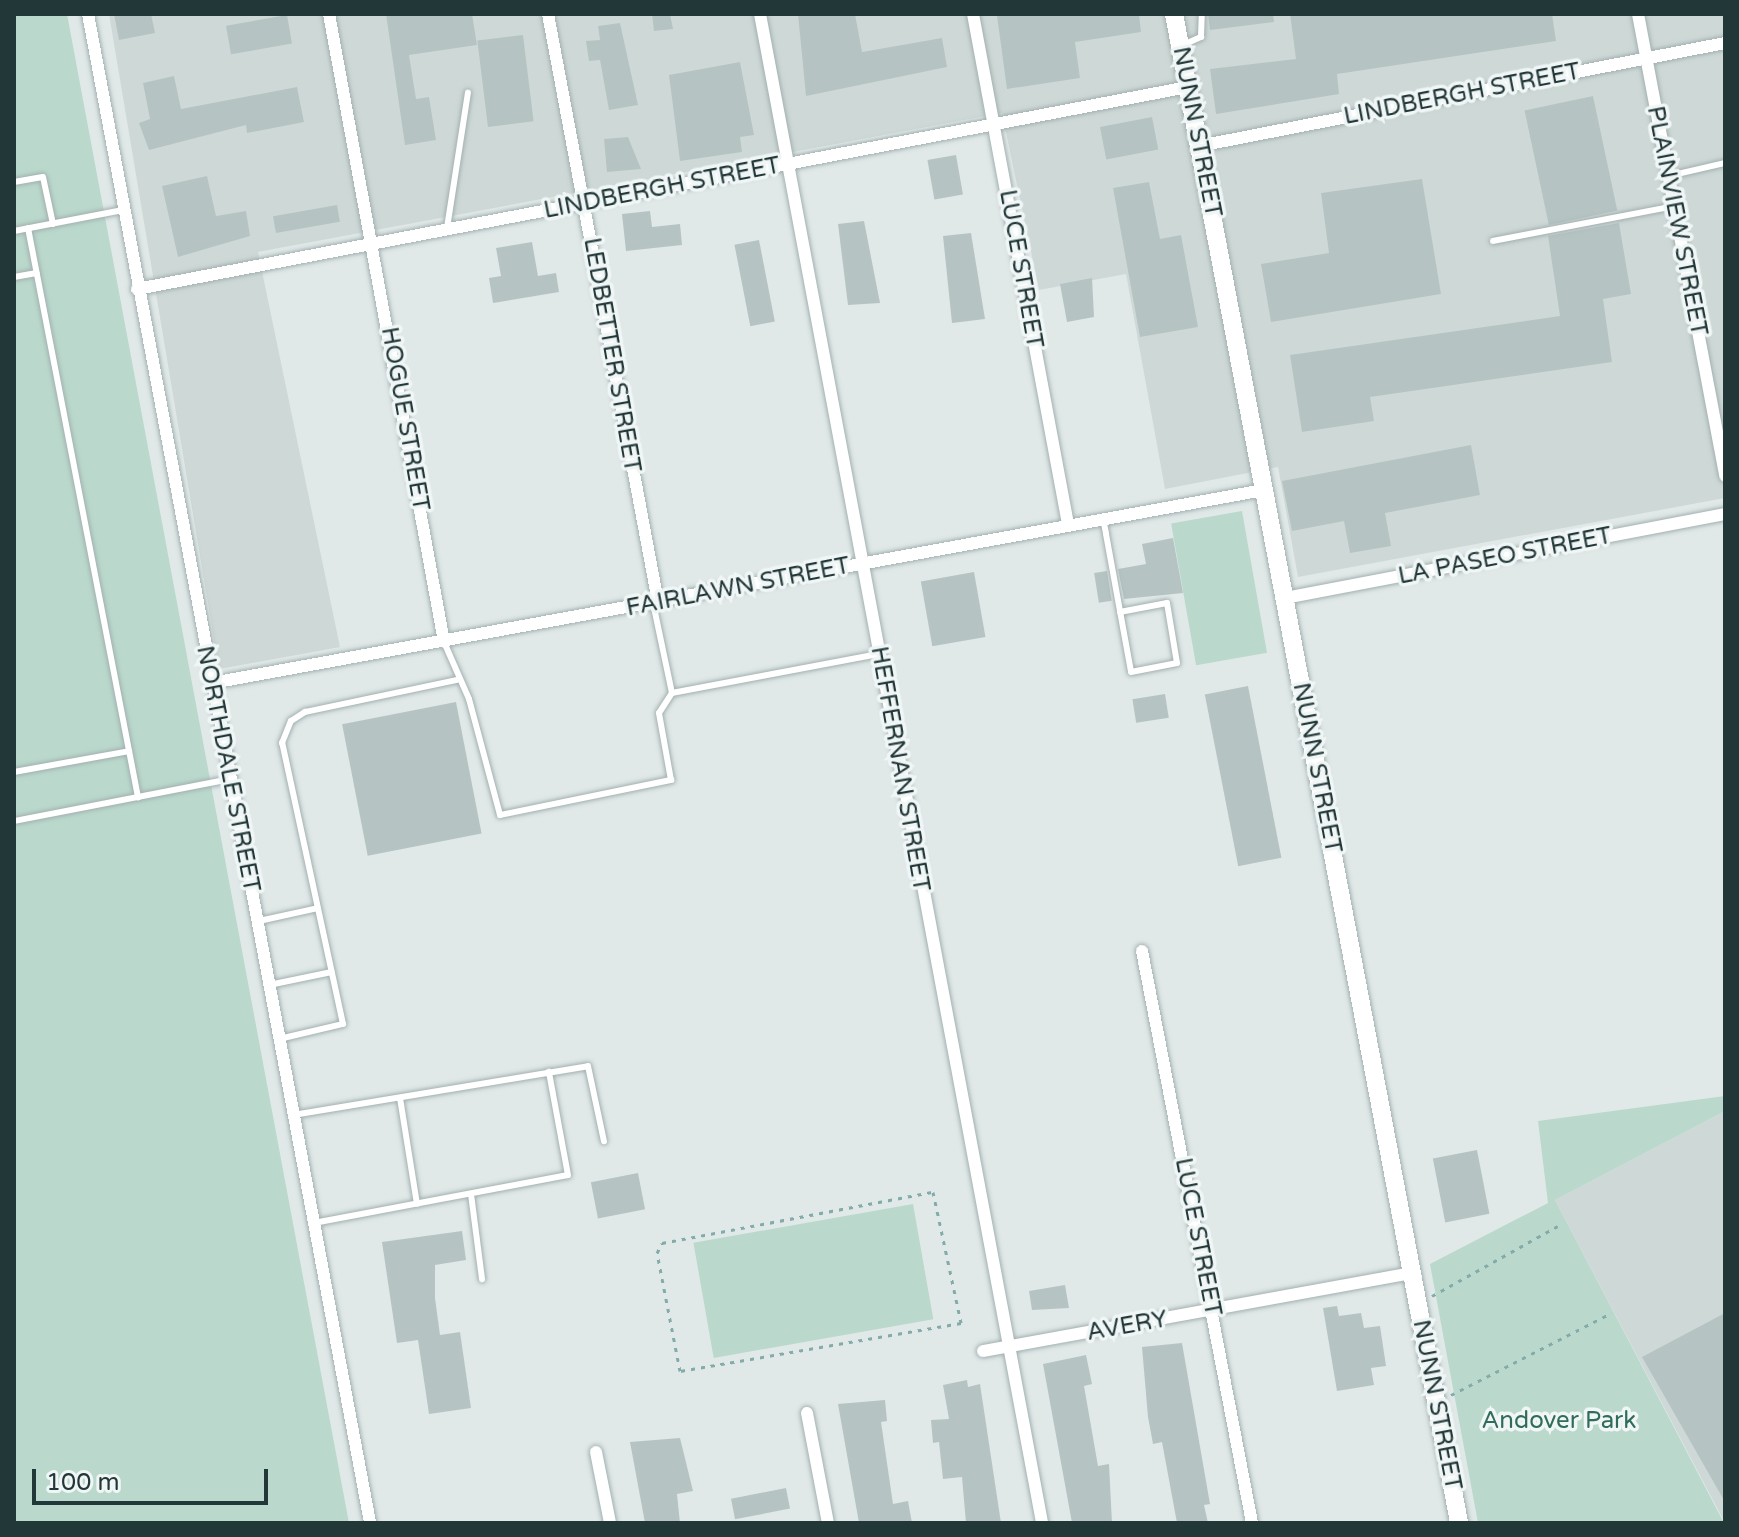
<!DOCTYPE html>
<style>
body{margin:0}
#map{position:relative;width:1739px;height:1537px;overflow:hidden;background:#e0e9e8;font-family:"Varela Round",sans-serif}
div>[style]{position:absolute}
.built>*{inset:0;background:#ced9d7}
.green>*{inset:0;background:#bad9cc;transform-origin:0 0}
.building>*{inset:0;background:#b5c4c2;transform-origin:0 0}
.path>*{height:3px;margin-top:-1.5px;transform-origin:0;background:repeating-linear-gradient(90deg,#82abaa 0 4px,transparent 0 10px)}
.roads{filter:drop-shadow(0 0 2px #a3b0b0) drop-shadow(0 0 2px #a3b0b0)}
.lane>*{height:6px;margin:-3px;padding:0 3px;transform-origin:3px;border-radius:3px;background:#fff}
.street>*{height:12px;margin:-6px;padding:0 6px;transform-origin:6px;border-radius:6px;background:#fff}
.secondary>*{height:18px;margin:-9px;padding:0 9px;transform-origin:9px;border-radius:9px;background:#fff}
span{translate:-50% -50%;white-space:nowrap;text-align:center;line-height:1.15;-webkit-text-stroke:7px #f0f6f5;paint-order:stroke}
.street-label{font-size:24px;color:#223738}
.park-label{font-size:24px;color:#2f6c59}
.frame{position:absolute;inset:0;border:16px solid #223738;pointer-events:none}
.scale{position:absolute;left:32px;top:1469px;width:236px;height:36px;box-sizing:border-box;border:4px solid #223738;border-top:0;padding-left:10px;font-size:24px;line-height:28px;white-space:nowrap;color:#223738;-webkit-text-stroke:6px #f0f6f5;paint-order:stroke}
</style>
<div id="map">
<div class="built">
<i style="clip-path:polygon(109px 14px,1725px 14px,1725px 498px,1298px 577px,1278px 467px,1165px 489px,1126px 274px,1039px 290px,1002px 113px,258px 252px,340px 647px,219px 669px)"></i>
<i style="clip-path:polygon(1725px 1111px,1725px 1523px,1555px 1200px)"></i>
</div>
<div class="green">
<i style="clip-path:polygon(14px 14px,67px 14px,349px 1523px,14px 1523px)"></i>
<i style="left:1242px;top:511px;width:144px;height:72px;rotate:80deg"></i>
<i style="clip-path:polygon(1725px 1096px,1725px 1111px,1555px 1200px,1724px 1523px,1478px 1523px,1430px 1264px,1548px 1203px,1538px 1121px)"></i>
<i style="left:913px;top:1204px;width:117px;height:223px;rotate:80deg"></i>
</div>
<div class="building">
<i style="clip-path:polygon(114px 14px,151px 14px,155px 33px,119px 40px)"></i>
<i style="clip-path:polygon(386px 14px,472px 14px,477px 45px,409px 55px,416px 99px,429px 97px,436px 140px,405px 145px)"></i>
<i style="clip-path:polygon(652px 14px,670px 14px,673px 29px,654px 31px)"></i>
<i style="clip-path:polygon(798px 14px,855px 14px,862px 52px,942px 38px,947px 67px,806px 96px)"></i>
<i style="clip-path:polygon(1013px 14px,1139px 14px,1141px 32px,1075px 42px,1080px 78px,1007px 89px,997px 16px)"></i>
<i style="clip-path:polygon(1208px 14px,1273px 14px,1274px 22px,1210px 30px)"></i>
<i style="clip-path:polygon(1290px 14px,1552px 14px,1556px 41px,1337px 74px,1339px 94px,1216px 114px,1210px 69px,1296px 59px)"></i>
<i style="left:287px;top:15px;width:29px;height:62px;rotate:80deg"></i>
<i style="clip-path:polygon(620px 23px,638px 105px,609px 110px,600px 60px,589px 61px,586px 41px,600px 40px,598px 26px)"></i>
<i style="left:523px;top:35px;width:87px;height:46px;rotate:83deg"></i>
<i style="clip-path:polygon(740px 62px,754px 135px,740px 137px,742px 152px,680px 161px,669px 75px)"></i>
<i style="clip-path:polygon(174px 76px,181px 109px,297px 87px,304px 122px,247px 133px,246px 125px,149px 150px,139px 123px,150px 119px,143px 83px)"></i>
<i style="left:1593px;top:96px;width:117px;height:70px;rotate:78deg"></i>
<i style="left:1152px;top:117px;width:33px;height:53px;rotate:79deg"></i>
<i style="clip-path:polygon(628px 137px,641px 169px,607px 172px,604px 139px)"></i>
<i style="left:956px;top:155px;width:40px;height:29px;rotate:80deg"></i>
<i style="clip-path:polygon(207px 176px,216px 216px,246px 211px,250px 236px,178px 257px,162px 186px)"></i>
<i style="clip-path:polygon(1422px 179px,1441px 294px,1271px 322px,1261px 264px,1329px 253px,1321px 193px)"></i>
<i style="clip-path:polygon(1149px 182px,1160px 239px,1181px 235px,1198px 327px,1140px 337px,1113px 188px)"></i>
<i style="left:337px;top:205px;width:17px;height:65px;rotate:80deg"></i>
<i style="clip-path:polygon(650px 211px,652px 227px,680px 224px,682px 245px,626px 251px,622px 214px)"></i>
<i style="clip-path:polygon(864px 221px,880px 303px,848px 305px,838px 224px)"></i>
<i style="clip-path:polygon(1619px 223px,1631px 294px,1603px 299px,1612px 362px,1370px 397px,1374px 421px,1302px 432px,1290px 355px,1560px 316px,1548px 236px)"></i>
<i style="clip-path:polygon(971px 233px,985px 319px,952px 323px,943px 236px)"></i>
<i style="left:759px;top:240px;width:83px;height:25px;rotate:79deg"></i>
<i style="clip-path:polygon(532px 242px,538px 276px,556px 273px,559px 292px,493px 303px,489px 278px,501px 276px,496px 248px)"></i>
<i style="clip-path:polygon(1092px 278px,1094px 317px,1067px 322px,1060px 284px)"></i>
<i style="clip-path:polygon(1471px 445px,1480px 495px,1385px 513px,1391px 546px,1350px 553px,1344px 521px,1292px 531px,1282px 481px)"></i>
<i style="clip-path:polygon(1173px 538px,1183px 593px,1124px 599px,1118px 569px,1146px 564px,1142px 544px)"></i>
<i style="left:1107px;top:571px;width:30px;height:13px;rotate:81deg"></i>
<i style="left:974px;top:572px;width:66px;height:54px;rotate:80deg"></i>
<i style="left:1248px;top:686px;width:175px;height:44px;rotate:79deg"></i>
<i style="left:1165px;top:694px;width:24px;height:33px;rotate:81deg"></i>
<i style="left:456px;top:702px;width:134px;height:116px;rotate:79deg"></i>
<i style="left:1477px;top:1150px;width:65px;height:45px;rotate:79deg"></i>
<i style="left:638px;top:1173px;width:37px;height:48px;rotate:79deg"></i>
<i style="clip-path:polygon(462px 1231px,466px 1260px,435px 1265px,435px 1298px,440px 1335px,460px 1332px,471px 1408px,429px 1414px,418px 1340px,397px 1343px,382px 1242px)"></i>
<i style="clip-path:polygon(1065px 1285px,1069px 1308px,1032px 1310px,1029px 1291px)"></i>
<i style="clip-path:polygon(1337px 1306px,1339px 1316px,1361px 1313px,1364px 1328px,1380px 1326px,1386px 1366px,1371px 1368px,1374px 1385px,1337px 1391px,1323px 1308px)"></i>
<i style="clip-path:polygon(1725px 1313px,1725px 1502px,1642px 1357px)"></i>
<i style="clip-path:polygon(1182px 1343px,1210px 1504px,1204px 1505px,1208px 1523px,1177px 1523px,1162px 1442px,1153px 1444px,1148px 1417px,1142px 1347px)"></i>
<i style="clip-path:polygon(1086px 1355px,1092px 1384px,1084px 1386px,1098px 1466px,1109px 1464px,1112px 1523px,1072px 1523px,1043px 1364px)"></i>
<i style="clip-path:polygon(967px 1380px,968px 1387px,980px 1384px,1001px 1523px,966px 1523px,962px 1477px,943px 1479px,939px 1442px,933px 1443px,931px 1420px,949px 1419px,943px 1385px)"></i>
<i style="clip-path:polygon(885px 1400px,887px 1421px,881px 1422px,893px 1504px,908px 1501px,912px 1523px,859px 1523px,838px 1404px)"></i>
<i style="clip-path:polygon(680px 1438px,693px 1491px,677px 1494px,680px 1523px,645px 1523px,630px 1442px)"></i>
<i style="left:786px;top:1488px;width:21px;height:56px;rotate:79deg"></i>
</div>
<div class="path">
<i style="left:933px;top:1192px;width:134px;rotate:77.9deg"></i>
<i style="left:961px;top:1323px;width:285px;rotate:170.3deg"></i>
<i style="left:680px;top:1371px;width:120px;rotate:-101deg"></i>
<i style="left:657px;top:1253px;width:11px;rotate:-63deg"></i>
<i style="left:662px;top:1243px;width:276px;rotate:-10.7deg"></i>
<i style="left:1432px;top:1296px;width:144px;rotate:-29.1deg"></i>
<i style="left:1451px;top:1395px;width:180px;rotate:-27.1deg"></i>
</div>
<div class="roads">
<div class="lane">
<i style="left:1183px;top:45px;width:20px;rotate:-24deg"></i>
<i style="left:1201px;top:37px;width:23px;rotate:-88deg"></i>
<i style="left:1669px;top:176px;width:57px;rotate:-13.1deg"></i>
<i style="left:14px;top:182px;width:29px;rotate:-10deg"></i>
<i style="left:43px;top:177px;width:48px;rotate:78deg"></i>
<i style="left:28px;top:228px;width:580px;rotate:79.06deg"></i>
<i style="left:447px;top:228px;width:137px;rotate:-81.2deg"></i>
<i style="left:14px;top:231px;width:111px;rotate:-10.9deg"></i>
<i style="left:1493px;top:241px;width:184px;rotate:-10.9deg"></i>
<i style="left:14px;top:277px;width:23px;rotate:-10deg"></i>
<i style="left:1103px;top:518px;width:16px;rotate:79deg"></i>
<i style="left:1106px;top:534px;width:140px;rotate:79.7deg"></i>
<i style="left:1131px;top:672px;width:47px;rotate:-11.1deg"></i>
<i style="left:1177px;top:663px;width:61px;rotate:-99.5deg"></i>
<i style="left:1167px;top:603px;width:48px;rotate:169.2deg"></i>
<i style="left:444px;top:642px;width:62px;rotate:66.3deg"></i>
<i style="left:469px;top:699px;width:120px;rotate:75deg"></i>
<i style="left:500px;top:815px;width:175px;rotate:-11.6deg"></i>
<i style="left:671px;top:780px;width:68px;rotate:-100.2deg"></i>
<i style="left:659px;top:713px;width:24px;rotate:-57deg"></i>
<i style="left:672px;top:693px;width:92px;rotate:-101.9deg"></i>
<i style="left:672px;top:693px;width:211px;rotate:-10.7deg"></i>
<i style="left:14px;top:772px;width:117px;rotate:-10.3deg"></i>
<i style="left:14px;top:821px;width:220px;rotate:-11deg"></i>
<i style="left:259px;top:921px;width:60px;rotate:-12.4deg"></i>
<i style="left:269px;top:985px;width:64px;rotate:-11.7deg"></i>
<i style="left:279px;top:1039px;width:66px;rotate:-13.2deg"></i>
<i style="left:343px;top:1024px;width:288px;rotate:-102.2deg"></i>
<i style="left:282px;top:743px;width:24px;rotate:-68deg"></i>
<i style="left:291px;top:721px;width:17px;rotate:-33deg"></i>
<i style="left:305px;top:712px;width:155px;rotate:-11.9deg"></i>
<i style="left:400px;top:1098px;width:107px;rotate:80.9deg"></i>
<i style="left:293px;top:1115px;width:299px;rotate:-9.4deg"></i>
<i style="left:588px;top:1066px;width:77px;rotate:78deg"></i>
<i style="left:471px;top:1194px;width:86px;rotate:82.6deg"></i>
<i style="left:314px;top:1223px;width:258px;rotate:-10.7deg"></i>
<i style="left:568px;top:1175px;width:105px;rotate:-100.5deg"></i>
</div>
<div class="street">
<i style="left:88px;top:14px;width:1535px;rotate:79.41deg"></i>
<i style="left:329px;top:14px;width:638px;rotate:79.62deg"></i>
<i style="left:548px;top:14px;width:598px;rotate:79.4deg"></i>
<i style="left:760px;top:14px;width:1535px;rotate:79.41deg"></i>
<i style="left:973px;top:14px;width:519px;rotate:79.45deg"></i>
<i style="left:1638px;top:14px;width:470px;rotate:79.3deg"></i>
<i style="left:1199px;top:146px;width:536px;rotate:-11.08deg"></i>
<i style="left:137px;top:289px;width:1070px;rotate:-10.88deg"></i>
<i style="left:1285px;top:598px;width:448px;rotate:-10.8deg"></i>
<i style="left:212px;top:683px;width:1070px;rotate:-10.4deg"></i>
<i style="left:1142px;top:951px;width:582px;rotate:79.11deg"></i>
<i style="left:983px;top:1351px;width:436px;rotate:-10.3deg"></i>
<i style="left:807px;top:1413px;width:112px;rotate:79.2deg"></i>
<i style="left:596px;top:1452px;width:72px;rotate:78.8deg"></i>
</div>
<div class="secondary">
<i style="left:1174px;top:14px;width:1536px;rotate:79.3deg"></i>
</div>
</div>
<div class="street-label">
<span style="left:1462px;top:94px;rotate:-11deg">LINDBERGH STREET</span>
<span style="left:1197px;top:132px;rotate:79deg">NUNN STREET</span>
<span style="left:662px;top:188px;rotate:-11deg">LINDBERGH STREET</span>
<span style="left:1677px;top:221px;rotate:79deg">PLAINVIEW STREET</span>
<span style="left:1021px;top:269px;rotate:80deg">LUCE STREET</span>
<span style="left:612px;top:355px;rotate:80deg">LEDBETTER STREET</span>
<span style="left:405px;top:419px;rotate:80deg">HOGUE STREET</span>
<span style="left:1505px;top:556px;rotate:-11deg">LA PASEO STREET</span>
<span style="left:738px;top:587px;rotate:-11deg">FAIRLAWN STREET</span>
<span style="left:1317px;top:768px;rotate:79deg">NUNN STREET</span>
<span style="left:228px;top:769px;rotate:79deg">NORTHDALE STREET</span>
<span style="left:900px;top:769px;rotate:80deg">HEFFERNAN STREET</span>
<span style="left:1198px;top:1237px;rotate:79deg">LUCE STREET</span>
<span style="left:1127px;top:1326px;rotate:-10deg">AVERY</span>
<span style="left:1437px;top:1405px;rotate:79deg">NUNN STREET</span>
</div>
<div class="park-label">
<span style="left:1559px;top:1421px">Andover Park</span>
</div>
<div class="frame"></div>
<div class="scale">100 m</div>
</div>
